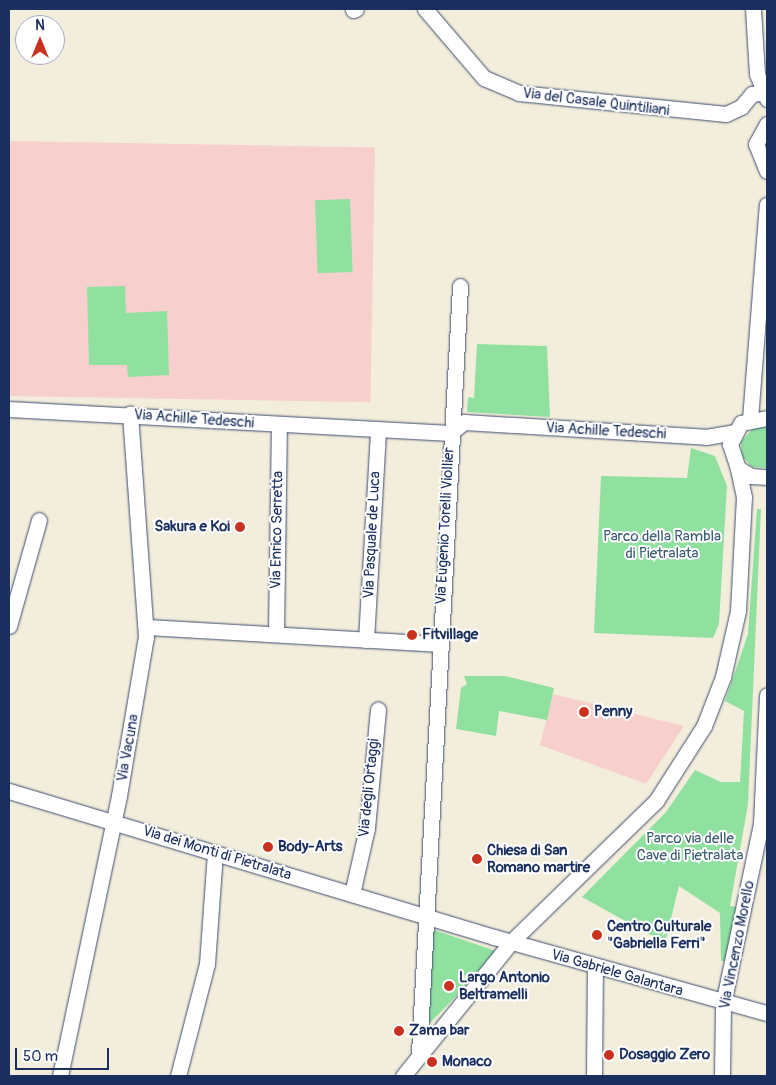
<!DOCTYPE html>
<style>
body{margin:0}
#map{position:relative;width:776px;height:1085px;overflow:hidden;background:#f3eedb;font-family:Pangolin,sans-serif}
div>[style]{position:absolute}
.built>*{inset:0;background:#f7d0ce;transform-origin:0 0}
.green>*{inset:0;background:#90e09f;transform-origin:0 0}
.roads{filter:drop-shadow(0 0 1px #3b4c71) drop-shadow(0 0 1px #3b4c71)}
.minor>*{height:15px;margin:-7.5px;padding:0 7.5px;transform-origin:7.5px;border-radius:7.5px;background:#fff}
.dots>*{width:14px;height:14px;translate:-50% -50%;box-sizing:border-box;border:2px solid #fff;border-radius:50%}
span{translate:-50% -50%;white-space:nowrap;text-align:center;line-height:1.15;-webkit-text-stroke:4px #fff;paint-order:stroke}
.street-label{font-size:15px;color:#1b2f5e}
.poi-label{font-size:15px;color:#1b2f5e;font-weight:700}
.right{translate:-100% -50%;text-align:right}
.left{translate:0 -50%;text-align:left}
.park-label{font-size:15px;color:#385b6e}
.frame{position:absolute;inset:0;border:10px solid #1b2f5e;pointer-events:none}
.north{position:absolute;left:15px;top:15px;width:50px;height:50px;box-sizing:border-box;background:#fff;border:1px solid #a4acbf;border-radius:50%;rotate:0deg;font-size:14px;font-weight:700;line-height:20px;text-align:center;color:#1b2f5e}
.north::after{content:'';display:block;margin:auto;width:18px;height:22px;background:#c8321e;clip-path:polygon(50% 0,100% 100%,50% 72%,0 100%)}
.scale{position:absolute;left:15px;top:1048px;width:94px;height:22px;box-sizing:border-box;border:2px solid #1b2f5e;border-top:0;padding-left:6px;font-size:15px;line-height:18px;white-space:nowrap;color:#1b2f5e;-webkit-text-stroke:4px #fff;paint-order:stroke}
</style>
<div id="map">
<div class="built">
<i style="left:9px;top:141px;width:366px;height:255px;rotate:1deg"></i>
<i style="clip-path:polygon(553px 694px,684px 726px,646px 784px,540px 745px)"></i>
</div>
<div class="green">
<i style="left:350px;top:199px;width:73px;height:35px;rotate:88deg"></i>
<i style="clip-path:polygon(125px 286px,126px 313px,167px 311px,169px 375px,128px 377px,127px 365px,89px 365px,87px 287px)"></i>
<i style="clip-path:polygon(477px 344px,547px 346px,550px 417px,467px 412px,468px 397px,474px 398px)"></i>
<i style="clip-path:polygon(767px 427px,767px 468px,752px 467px,742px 456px,741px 442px,753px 428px)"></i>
<i style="clip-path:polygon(691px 448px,715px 456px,727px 486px,719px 624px,713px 638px,594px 633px,601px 476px,687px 478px)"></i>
<i style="clip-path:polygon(757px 509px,761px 509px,748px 804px,730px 906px,737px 907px,727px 961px,721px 961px,720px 913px,679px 886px,665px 943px,582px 897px,666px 812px,695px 770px,721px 782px,740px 782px,744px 711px,725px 701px,748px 634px)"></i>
<i style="clip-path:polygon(464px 676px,505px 676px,554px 688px,547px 720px,499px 711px,496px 736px,456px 729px,461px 688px,467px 684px)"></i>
<i style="clip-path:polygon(428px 928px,499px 952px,425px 1028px)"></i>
</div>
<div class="roads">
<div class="minor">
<i style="left:425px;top:9px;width:91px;rotate:49.5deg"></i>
<i style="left:484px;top:78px;width:38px;rotate:23deg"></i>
<i style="left:519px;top:93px;width:208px;rotate:5.8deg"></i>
<i style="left:726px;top:114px;width:17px;rotate:-25deg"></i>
<i style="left:741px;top:107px;width:17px;rotate:-50deg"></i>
<i style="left:752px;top:94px;width:15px;rotate:-8deg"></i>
<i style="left:753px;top:9px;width:65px;rotate:86.5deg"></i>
<i style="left:757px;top:74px;width:27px;rotate:68deg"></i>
<i style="left:353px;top:10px;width:3px;rotate:-18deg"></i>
<i style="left:767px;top:124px;width:23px;rotate:119deg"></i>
<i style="left:756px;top:144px;width:29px;rotate:68deg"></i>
<i style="left:9px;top:409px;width:442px;rotate:3.1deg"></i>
<i style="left:767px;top:418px;width:26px;rotate:169deg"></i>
<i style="left:741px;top:423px;width:24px;rotate:118deg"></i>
<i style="left:730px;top:444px;width:25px;rotate:72deg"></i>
<i style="left:738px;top:468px;width:15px;rotate:32deg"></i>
<i style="left:751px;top:476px;width:16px;rotate:4deg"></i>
<i style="left:750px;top:419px;width:215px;rotate:-85.5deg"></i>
<i style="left:450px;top:433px;width:18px;rotate:-38deg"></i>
<i style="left:464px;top:422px;width:242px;rotate:3.5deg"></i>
<i style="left:706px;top:437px;width:27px;rotate:-10deg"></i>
<i style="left:9px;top:626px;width:110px;rotate:-74.2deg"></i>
<i style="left:146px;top:627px;width:292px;rotate:3.3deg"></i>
<i style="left:276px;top:634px;width:208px;rotate:-89.2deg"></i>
<i style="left:366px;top:640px;width:210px;rotate:-86.7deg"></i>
<i style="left:9px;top:791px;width:506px;rotate:16.75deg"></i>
<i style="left:494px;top:937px;width:283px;rotate:15.6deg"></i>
<i style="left:352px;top:894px;width:68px;rotate:-77.2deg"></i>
<i style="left:367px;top:828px;width:119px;rotate:-84.7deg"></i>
<i style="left:419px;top:1053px;width:768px;rotate:-86.94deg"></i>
<i style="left:60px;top:1076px;width:286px;rotate:-78.1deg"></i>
<i style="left:119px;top:796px;width:161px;rotate:-80.4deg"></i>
<i style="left:146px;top:637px;width:224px;rotate:-94.1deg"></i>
<i style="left:178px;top:1076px;width:116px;rotate:-75.5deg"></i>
<i style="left:207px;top:964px;width:111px;rotate:-85.9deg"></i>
<i style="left:403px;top:1076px;width:172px;rotate:-51.1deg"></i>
<i style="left:511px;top:942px;width:202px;rotate:-44.2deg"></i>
<i style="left:656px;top:801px;width:89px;rotate:-57.4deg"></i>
<i style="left:704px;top:726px;width:53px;rotate:-68.8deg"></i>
<i style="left:723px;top:677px;width:68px;rotate:-77.2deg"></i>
<i style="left:738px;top:611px;width:114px;rotate:-87deg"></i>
<i style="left:744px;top:497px;width:30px;rotate:-102deg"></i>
<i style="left:594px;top:1076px;width:110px;rotate:-89.5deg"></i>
<i style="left:722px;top:1076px;width:72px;rotate:-89.2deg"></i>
<i style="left:723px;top:1004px;width:185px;rotate:-78.1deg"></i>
<i style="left:761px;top:823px;width:128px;rotate:-87.3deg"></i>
</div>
</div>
<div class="dots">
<i style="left:240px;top:527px;background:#c8321e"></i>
<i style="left:412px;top:635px;background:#c8321e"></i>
<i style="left:584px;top:712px;background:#c8321e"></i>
<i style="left:268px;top:847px;background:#c8321e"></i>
<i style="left:477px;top:859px;background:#c8321e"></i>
<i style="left:597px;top:935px;background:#c8321e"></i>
<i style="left:449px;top:986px;background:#c8321e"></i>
<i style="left:399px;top:1031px;background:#c8321e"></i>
<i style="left:609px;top:1055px;background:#c8321e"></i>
<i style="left:432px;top:1062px;background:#c8321e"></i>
</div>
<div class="street-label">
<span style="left:596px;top:102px;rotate:7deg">Via del Casale Quintiliani</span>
<span style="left:194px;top:419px;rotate:4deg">Via Achille Tedeschi</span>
<span style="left:606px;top:431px;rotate:3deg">Via Achille Tedeschi</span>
<span style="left:445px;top:526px;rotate:-87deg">Via Eugenio Torelli Viollier</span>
<span style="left:277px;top:530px;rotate:-89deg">Via Enrico Serretta</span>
<span style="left:372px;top:535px;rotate:-87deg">Via Pasquale de Luca</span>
<span style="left:128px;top:748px;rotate:-80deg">Via Vacuna</span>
<span style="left:369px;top:788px;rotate:-84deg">Via degli Ortaggi</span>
<span style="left:217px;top:853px;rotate:17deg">Via dei Monti di Pietralata</span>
<span style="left:737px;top:945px;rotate:-79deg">Via Vincenzo Morello</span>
<span style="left:617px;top:973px;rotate:16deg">Via Gabriele Galantara</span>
</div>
<div class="poi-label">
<span class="right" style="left:230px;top:527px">Sakura e Koi</span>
<span class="left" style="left:422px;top:635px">Fitvillage</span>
<span class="left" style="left:594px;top:712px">Penny</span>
<span class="left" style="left:278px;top:847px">Body-Arts</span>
<span class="left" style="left:487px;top:859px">Chiesa di San<br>Romano martire</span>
<span class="left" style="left:607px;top:935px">Centro Culturale<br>"Gabriella Ferri"</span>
<span class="left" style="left:459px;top:986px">Largo Antonio<br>Beltramelli</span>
<span class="left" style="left:409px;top:1031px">Zama bar</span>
<span class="left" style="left:619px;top:1055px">Dosaggio Zero</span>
<span class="left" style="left:442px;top:1062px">Monaco</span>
</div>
<div class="park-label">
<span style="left:662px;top:545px">Parco della Rambla<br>di Pietralata</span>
<span style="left:690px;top:847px">Parco via delle<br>Cave di Pietralata</span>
</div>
<div class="frame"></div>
<div class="north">N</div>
<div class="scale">50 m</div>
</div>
